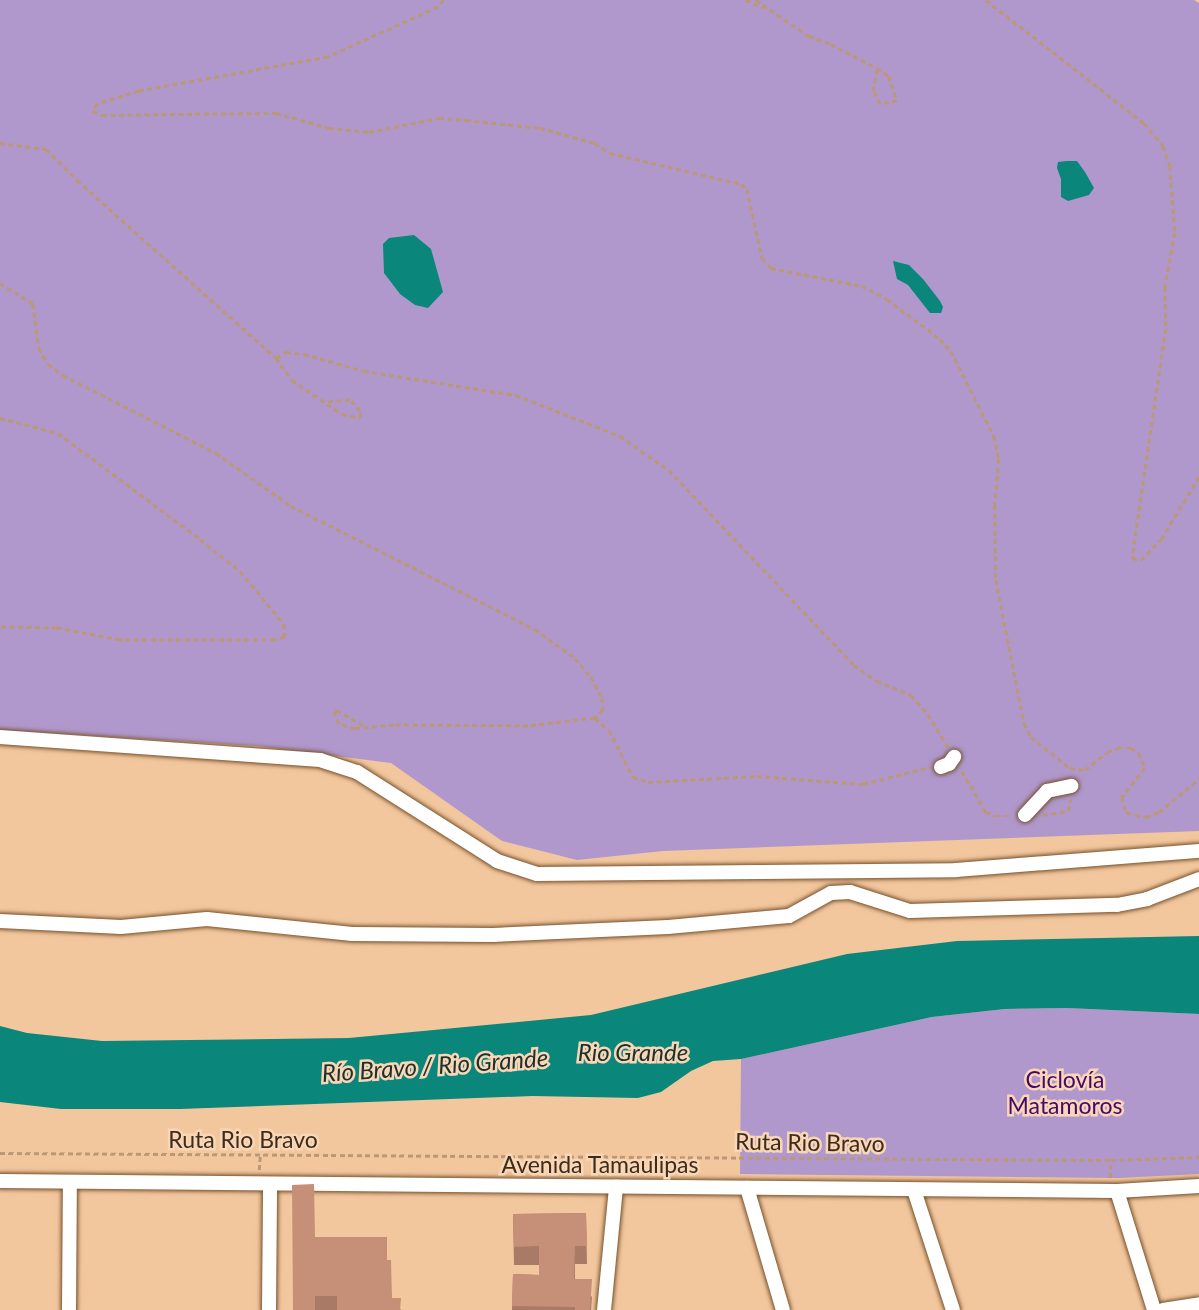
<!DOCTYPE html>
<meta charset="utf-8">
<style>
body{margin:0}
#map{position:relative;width:1199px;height:1310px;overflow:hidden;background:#f3c79e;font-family:Lato,sans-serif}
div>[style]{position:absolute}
.green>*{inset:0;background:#b098cd}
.water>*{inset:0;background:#0b867b}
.path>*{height:2.5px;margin-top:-1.25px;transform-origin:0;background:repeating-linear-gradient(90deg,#bb9876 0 5px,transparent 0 8.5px)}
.roads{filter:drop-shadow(0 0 2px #77512b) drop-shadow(0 0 2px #77512b)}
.minor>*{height:14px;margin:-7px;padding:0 7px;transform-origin:7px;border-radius:7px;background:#fff}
.wall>*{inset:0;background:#a97b67}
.building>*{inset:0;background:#c58f78}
span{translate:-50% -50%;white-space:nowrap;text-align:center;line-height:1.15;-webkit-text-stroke:5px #f9d6b5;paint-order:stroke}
.park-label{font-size:23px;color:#43096c}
.street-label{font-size:23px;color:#3d2c1c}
.water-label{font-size:24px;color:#1a312e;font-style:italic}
</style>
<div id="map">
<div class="green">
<i style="clip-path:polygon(0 0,1194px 0,1199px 3px,1199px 831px,663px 851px,577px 860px,502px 841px,391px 763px,258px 746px,0 730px)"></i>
<i style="clip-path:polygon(1067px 1008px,1199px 1014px,1199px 1174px,1119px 1178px,740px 1174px,741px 1059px,932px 1017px,1005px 1009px)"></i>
</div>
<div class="water">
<i style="clip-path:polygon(1067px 161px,1077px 161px,1085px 172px,1094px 188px,1089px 195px,1068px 201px,1061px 197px,1061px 179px,1057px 168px,1058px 162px)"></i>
<i style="clip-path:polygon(414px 235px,431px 249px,443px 292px,428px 308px,415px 305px,400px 294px,384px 273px,383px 244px,389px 238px)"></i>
<i style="clip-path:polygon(893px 261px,909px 265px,923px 279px,940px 301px,943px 307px,941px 313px,930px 313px,908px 285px,897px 279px)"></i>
<i style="clip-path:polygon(1199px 936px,1199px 1014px,1067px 1008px,1005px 1009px,932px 1017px,741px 1059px,713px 1061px,691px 1071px,661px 1092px,638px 1098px,532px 1096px,180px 1109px,61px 1109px,0 1102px,0 1026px,27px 1033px,102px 1041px,349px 1038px,591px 1015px,847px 954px,957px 941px)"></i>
</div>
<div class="path">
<i style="left:444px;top:0;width:9px;rotate:131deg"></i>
<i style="left:438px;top:7px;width:121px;rotate:155.6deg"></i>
<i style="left:328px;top:57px;width:192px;rotate:169.8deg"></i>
<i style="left:139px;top:91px;width:44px;rotate:162.8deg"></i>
<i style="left:97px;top:104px;width:8px;rotate:120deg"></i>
<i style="left:93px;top:111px;width:10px;rotate:24deg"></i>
<i style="left:102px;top:115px;width:174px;rotate:-0.7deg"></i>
<i style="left:276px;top:113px;width:55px;rotate:15.8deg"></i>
<i style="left:329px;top:128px;width:40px;rotate:5.7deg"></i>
<i style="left:369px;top:132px;width:71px;rotate:-11.3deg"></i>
<i style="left:439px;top:118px;width:27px;rotate:4deg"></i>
<i style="left:466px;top:120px;width:74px;rotate:6.2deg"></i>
<i style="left:540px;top:128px;width:57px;rotate:15.3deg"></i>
<i style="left:595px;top:143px;width:18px;rotate:34deg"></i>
<i style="left:610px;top:153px;width:135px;rotate:13.3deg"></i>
<i style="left:741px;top:184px;width:8px;rotate:40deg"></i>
<i style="left:747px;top:189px;width:71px;rotate:77.7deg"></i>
<i style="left:762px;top:258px;width:13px;rotate:48deg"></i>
<i style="left:771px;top:268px;width:93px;rotate:11.2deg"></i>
<i style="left:862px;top:286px;width:28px;rotate:27deg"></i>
<i style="left:887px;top:299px;width:66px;rotate:37deg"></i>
<i style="left:940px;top:339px;width:16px;rotate:47deg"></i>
<i style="left:951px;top:351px;width:95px;rotate:63.2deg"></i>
<i style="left:994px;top:436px;width:24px;rotate:78deg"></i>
<i style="left:999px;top:459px;width:46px;rotate:95deg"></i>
<i style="left:995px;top:505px;width:75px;rotate:89.2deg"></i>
<i style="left:996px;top:580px;width:146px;rotate:78.9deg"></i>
<i style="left:1024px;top:723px;width:16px;rotate:63deg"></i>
<i style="left:1031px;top:737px;width:50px;rotate:38.5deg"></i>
<i style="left:1070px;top:768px;width:15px;rotate:8deg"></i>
<i style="left:1085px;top:770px;width:28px;rotate:-39deg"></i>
<i style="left:1107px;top:752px;width:12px;rotate:-20deg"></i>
<i style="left:1118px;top:748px;width:13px"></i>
<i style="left:1131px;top:748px;width:9px;rotate:32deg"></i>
<i style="left:1139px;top:753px;width:16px;rotate:68deg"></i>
<i style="left:1145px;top:768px;width:37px;rotate:128deg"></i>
<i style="left:1122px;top:797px;width:16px;rotate:75deg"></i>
<i style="left:1126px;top:812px;width:9px;rotate:18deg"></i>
<i style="left:1135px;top:815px;width:11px;rotate:10deg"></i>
<i style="left:1146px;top:817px;width:14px;rotate:-21deg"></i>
<i style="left:1159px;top:812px;width:52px;rotate:-39.5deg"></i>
<i style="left:746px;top:0;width:19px;rotate:25deg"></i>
<i style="left:756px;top:0;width:64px;rotate:34.2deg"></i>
<i style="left:809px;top:36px;width:23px;rotate:20deg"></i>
<i style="left:831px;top:44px;width:52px;rotate:27.6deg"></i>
<i style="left:877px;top:68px;width:14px;rotate:34deg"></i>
<i style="left:889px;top:76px;width:26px;rotate:72deg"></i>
<i style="left:897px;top:101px;width:17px;rotate:170deg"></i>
<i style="left:880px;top:104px;width:15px;rotate:-118deg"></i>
<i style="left:873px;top:91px;width:23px;rotate:-80deg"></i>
<i style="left:986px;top:0;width:200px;rotate:37.9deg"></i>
<i style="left:1144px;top:123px;width:30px;rotate:50deg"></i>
<i style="left:1163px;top:146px;width:21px;rotate:71deg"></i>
<i style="left:1170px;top:166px;width:67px;rotate:85.7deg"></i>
<i style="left:1175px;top:233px;width:55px;rotate:100.5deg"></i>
<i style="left:1165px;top:287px;width:42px;rotate:88.6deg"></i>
<i style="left:1166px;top:329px;width:232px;rotate:98.4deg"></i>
<i style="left:1132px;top:558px;width:9px;rotate:13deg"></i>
<i style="left:1141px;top:560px;width:29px;rotate:-46deg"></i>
<i style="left:1161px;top:539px;width:73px;rotate:-58.5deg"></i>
<i style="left:0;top:143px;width:46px;rotate:7.4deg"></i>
<i style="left:46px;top:149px;width:44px;rotate:45deg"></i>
<i style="left:77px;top:180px;width:267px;rotate:41.8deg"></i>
<i style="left:276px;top:358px;width:12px;rotate:-31deg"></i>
<i style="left:286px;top:352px;width:18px;rotate:6deg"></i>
<i style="left:304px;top:354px;width:62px;rotate:15.8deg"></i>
<i style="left:364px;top:371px;width:154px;rotate:9deg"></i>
<i style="left:516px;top:395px;width:112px;rotate:21.5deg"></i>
<i style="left:620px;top:436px;width:60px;rotate:34.8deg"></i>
<i style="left:669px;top:470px;width:269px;rotate:46.5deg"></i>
<i style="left:854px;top:665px;width:28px;rotate:35deg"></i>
<i style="left:877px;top:681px;width:37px;rotate:22deg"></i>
<i style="left:911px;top:695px;width:25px;rotate:48deg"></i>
<i style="left:928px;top:714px;width:39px;rotate:59deg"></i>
<i style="left:0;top:283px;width:39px;rotate:32deg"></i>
<i style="left:33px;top:304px;width:44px;rotate:82.2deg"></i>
<i style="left:39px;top:348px;width:18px;rotate:61deg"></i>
<i style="left:48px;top:364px;width:19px;rotate:36deg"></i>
<i style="left:63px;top:375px;width:172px;rotate:27deg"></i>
<i style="left:216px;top:453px;width:92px;rotate:35.2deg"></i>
<i style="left:291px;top:506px;width:273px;rotate:26.8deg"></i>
<i style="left:535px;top:629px;width:49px;rotate:35.9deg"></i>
<i style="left:575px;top:658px;width:25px;rotate:50deg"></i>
<i style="left:591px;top:677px;width:24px;rotate:62deg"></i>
<i style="left:602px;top:698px;width:12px;rotate:85deg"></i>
<i style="left:603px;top:710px;width:11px;rotate:135deg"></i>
<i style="left:595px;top:718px;width:67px;rotate:173.2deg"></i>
<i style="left:528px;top:726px;width:134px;rotate:-179.6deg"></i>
<i style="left:394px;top:725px;width:39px;rotate:174deg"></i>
<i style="left:355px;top:729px;width:17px;rotate:-163deg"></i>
<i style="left:339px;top:724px;width:11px;rotate:-117deg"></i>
<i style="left:334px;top:714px;width:5px;rotate:-53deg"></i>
<i style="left:337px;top:710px;width:34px;rotate:30deg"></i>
<i style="left:276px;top:358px;width:27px;rotate:54deg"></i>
<i style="left:292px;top:380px;width:60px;rotate:34.2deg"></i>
<i style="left:342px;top:414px;width:18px;rotate:13deg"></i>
<i style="left:360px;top:418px;width:7px;rotate:-90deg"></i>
<i style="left:360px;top:411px;width:15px;rotate:-132deg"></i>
<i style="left:350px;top:400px;width:25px;rotate:175deg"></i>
<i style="left:0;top:418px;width:60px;rotate:14.5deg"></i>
<i style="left:58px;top:433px;width:177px;rotate:36.7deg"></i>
<i style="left:200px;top:539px;width:51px;rotate:38.7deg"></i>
<i style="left:240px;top:571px;width:69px;rotate:50.3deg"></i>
<i style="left:284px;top:624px;width:13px;rotate:86deg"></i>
<i style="left:285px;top:637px;width:10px;rotate:163deg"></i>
<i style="left:275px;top:640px;width:155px;rotate:180deg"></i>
<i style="left:120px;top:640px;width:64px;rotate:-169.2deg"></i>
<i style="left:57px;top:628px;width:57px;rotate:-179deg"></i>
<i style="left:595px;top:718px;width:18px;rotate:41deg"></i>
<i style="left:609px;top:730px;width:53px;rotate:62.9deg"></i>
<i style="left:633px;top:777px;width:16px;rotate:18deg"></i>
<i style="left:648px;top:782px;width:109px;rotate:-3.2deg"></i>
<i style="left:757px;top:776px;width:106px;rotate:4.3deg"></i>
<i style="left:863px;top:784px;width:69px;rotate:-14.2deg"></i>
<i style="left:962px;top:771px;width:48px;rotate:59.7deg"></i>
<i style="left:986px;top:812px;width:11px;rotate:22deg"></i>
<i style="left:996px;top:816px;width:16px"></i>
<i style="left:1043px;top:815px;width:25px;rotate:-9deg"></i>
<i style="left:1068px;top:811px;width:12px;rotate:-76deg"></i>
<i style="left:0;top:1153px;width:1111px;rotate:0.36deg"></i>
<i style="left:1111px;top:1160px;width:88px;rotate:-2deg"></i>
<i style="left:259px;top:1170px;width:15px;rotate:-86deg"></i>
<i style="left:605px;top:1173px;width:18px;rotate:-90deg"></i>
<i style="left:1110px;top:1178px;width:18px;rotate:-87deg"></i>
</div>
<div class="roads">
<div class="minor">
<i style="left:0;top:737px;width:321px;rotate:4.1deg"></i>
<i style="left:320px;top:760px;width:39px;rotate:18deg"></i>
<i style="left:357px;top:772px;width:166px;rotate:32.4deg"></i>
<i style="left:497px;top:861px;width:42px;rotate:18deg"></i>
<i style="left:537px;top:874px;width:419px;rotate:-0.5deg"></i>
<i style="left:956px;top:870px;width:244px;rotate:-4.5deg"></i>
<i style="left:941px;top:767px;width:9px;rotate:-21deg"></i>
<i style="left:949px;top:764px;width:9px;rotate:-54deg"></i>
<i style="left:1025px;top:815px;width:33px;rotate:-47deg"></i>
<i style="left:1047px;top:791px;width:25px;rotate:-12deg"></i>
<i style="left:0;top:921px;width:121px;rotate:2.8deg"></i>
<i style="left:121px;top:927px;width:86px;rotate:-5.3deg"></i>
<i style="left:207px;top:919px;width:146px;rotate:5.9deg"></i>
<i style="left:352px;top:934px;width:141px;rotate:0.4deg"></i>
<i style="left:493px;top:935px;width:175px;rotate:-2.6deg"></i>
<i style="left:668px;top:927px;width:121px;rotate:-5.2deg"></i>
<i style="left:789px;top:916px;width:48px;rotate:-28.7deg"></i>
<i style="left:831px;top:893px;width:19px;rotate:-3deg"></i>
<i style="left:850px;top:892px;width:63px;rotate:17.6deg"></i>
<i style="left:910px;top:911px;width:207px;rotate:-1.7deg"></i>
<i style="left:1117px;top:905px;width:31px;rotate:-11deg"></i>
<i style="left:1147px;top:899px;width:56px;rotate:-21deg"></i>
<i style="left:0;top:1181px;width:1117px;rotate:0.51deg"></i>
<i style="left:1117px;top:1191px;width:82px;rotate:-3.5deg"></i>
<i style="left:747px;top:1188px;width:127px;rotate:73.6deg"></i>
<i style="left:914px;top:1190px;width:126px;rotate:72deg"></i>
<i style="left:1117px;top:1191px;width:125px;rotate:72.7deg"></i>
<i style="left:69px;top:1310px;width:128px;rotate:-89.6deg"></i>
<i style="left:269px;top:1310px;width:126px;rotate:-89.5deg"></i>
<i style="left:604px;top:1310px;width:124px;rotate:-84.4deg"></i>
<i style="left:1163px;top:1310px;width:36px;rotate:-9deg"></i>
</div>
</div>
<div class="wall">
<i style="clip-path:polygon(586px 1213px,587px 1264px,575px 1264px,575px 1279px,592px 1297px,591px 1310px,512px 1310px,513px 1274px,539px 1275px,539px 1265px,514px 1265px,513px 1214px)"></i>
<i style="clip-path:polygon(315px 1237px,387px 1260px,392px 1298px,401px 1310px,293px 1310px)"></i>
</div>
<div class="building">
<i style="clip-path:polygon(314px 1184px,315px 1237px,387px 1237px,387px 1260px,391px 1260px,392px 1298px,401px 1298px,400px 1310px,337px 1310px,337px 1296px,315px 1296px,315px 1310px,293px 1310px,292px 1185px)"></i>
<i style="clip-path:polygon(586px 1213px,587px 1246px,575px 1246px,574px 1279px,592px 1279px,590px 1310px,575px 1310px,575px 1307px,512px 1306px,513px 1274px,539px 1275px,539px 1246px,514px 1247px,513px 1214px)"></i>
</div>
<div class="park-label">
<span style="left:1065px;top:1092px">Ciclovía<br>Matamoros</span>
</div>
<div class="street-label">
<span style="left:243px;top:1139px">Ruta Rio Bravo</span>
<span style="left:810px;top:1142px;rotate:1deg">Ruta Rio Bravo</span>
<span style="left:600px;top:1164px">Avenida Tamaulipas</span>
</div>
<div class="water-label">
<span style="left:633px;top:1052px">Rio Grande</span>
<span style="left:435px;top:1065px;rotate:-4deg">Río Bravo / Rio Grande</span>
</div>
</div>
